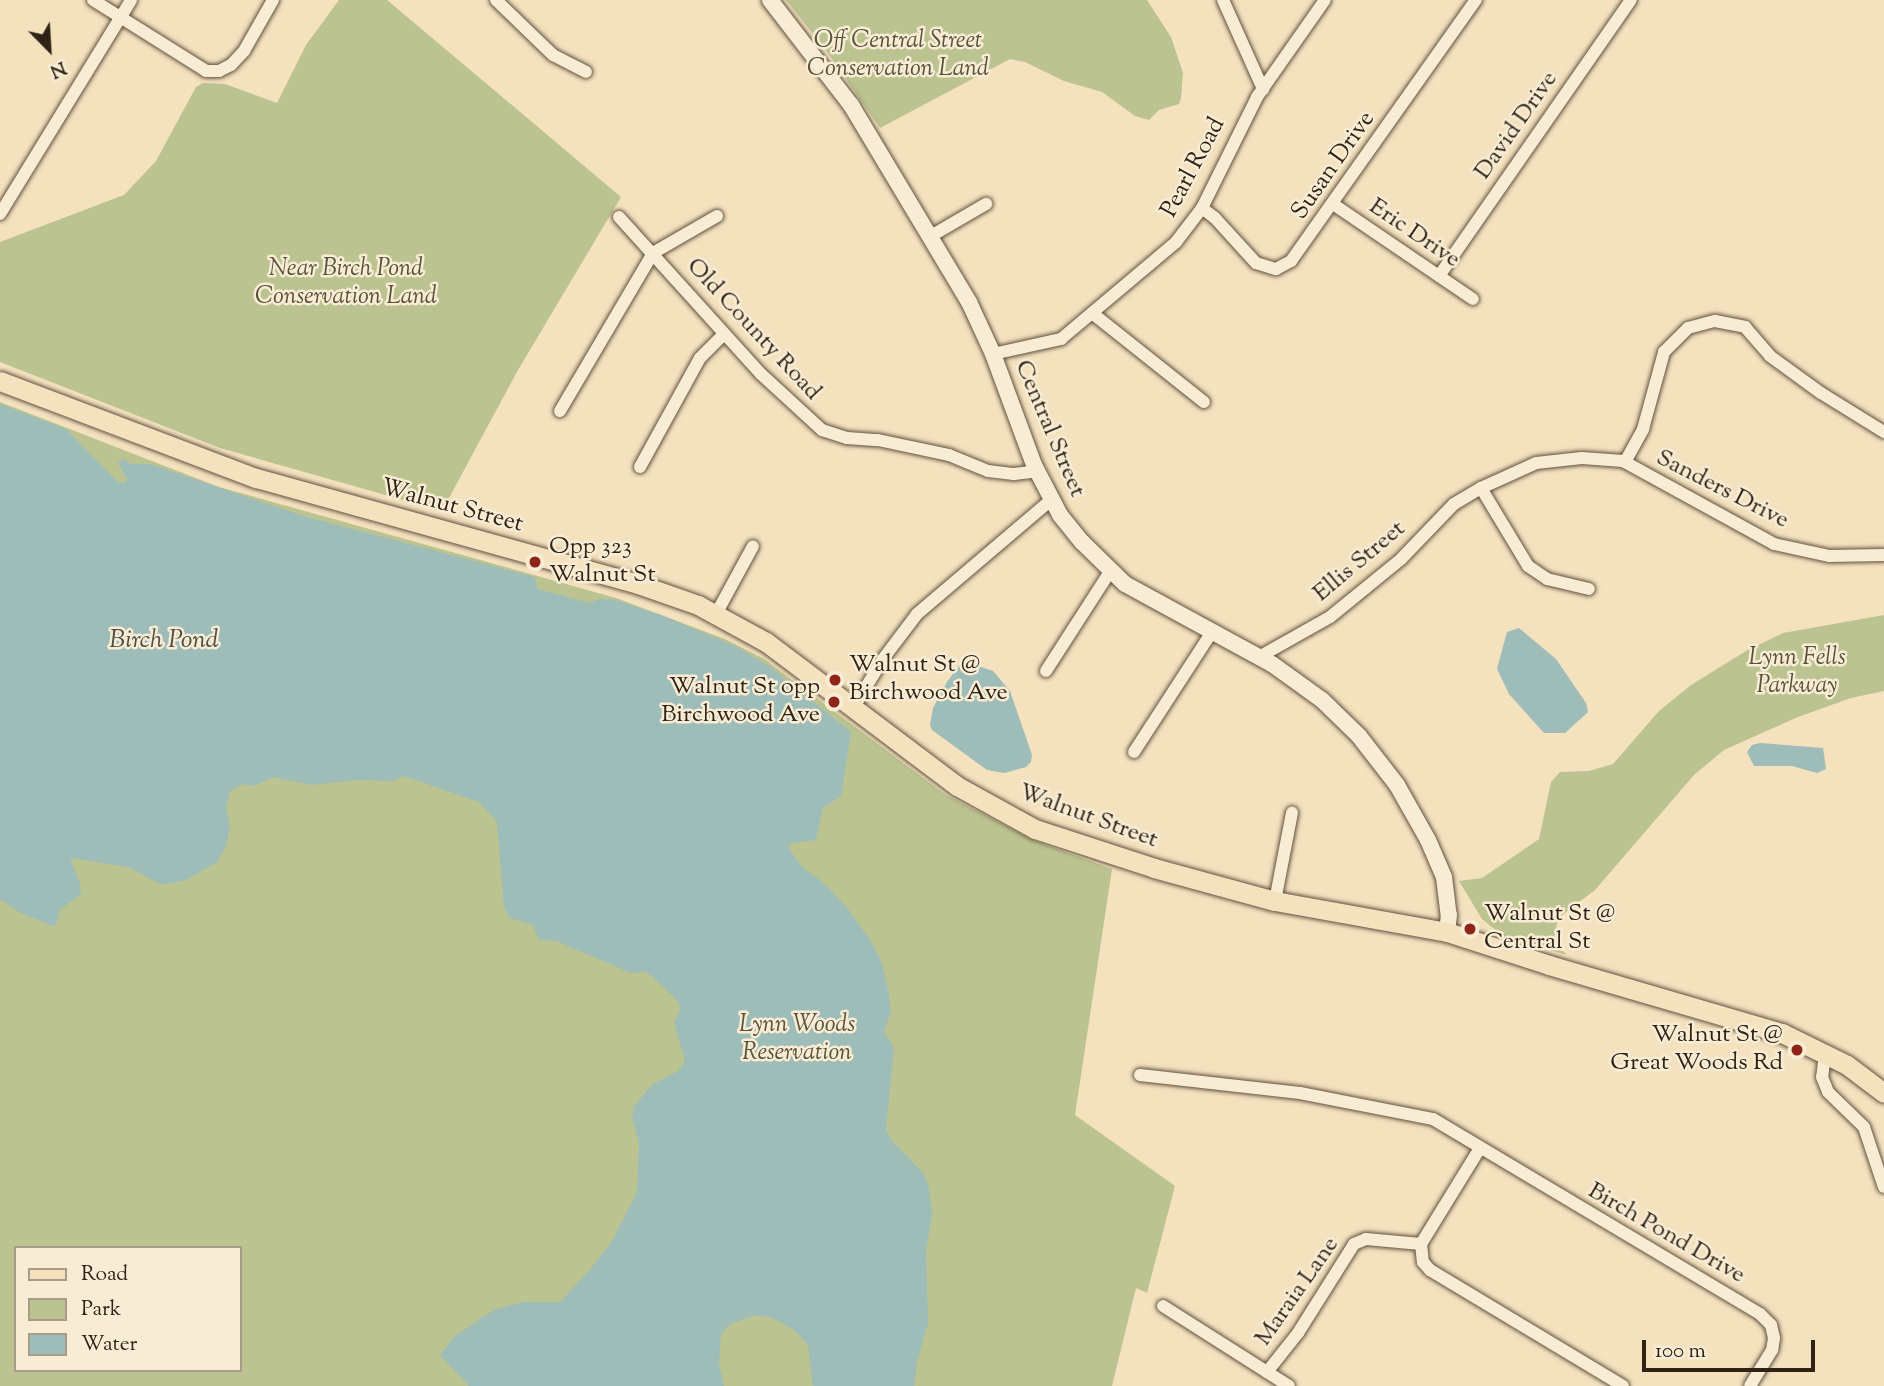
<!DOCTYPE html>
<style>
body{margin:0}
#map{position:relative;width:1884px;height:1386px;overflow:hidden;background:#f4e1be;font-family:"Sorts Mill Goudy",serif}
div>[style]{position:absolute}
.green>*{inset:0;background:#bbc391}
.water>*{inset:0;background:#9ebcb8}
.roads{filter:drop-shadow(0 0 2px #60523f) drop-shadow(0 0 2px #60523f)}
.minor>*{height:12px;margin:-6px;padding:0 6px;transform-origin:6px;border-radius:6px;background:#f8ecd5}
.tertiary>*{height:16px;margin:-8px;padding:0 8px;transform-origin:8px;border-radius:8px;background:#f8ecd5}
.primary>*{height:19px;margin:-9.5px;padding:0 9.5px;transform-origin:9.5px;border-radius:9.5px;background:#f4e1be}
.dots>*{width:19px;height:19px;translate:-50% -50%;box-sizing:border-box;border:4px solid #f8ecd5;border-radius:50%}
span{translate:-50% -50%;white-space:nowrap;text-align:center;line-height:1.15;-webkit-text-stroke:5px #f8ecd5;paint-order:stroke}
.park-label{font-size:24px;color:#59533a;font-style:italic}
.street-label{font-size:24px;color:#2f2315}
.poi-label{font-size:24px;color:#2f2315}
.left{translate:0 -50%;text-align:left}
.right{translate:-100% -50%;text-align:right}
.water-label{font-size:26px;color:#505146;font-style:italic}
.legend{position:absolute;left:14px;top:1246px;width:228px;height:126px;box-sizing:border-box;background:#f8ecd5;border:2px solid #a89c88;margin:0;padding:9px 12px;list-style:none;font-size:21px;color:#2f2315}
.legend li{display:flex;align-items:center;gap:14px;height:35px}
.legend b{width:35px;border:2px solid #a89c88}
.north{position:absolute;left:14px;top:14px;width:70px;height:70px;-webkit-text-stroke:5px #f8ecd5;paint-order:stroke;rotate:156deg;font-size:19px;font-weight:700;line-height:28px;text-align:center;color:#2f2315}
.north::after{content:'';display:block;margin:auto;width:24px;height:32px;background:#2f2315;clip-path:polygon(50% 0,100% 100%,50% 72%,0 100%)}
.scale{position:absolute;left:1642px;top:1340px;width:173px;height:32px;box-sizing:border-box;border:4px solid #2f2315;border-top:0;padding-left:9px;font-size:21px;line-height:24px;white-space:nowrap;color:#2f2315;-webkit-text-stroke:5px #f8ecd5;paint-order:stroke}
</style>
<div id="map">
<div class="green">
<i style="clip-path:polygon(339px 0,387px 0,621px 197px,518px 370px,442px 511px,220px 448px,0 362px,0 242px,124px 195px,156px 161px,196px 87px,203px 83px,225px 84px,277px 103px,306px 45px)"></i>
<i style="clip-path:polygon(786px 0,1147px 0,1171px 37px,1183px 73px,1181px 98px,1179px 104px,1159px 110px,1149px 120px,1135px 116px,1102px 92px,1064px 81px,1025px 62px,1010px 59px,880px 128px,826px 50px)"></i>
<i style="clip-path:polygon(evenodd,0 402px,219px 487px,616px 598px,725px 639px,764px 659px,946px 795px,1035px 841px,1112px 869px,1075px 1115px,1175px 1186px,1147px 1293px,1136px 1288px,1112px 1386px,0 1386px,0 402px,16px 1248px,240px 1248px,240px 1370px,16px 1370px,16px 1248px)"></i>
<i style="clip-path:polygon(1884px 615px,1884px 691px,1851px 698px,1798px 717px,1724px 750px,1694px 775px,1595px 890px,1558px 918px,1554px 938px,1558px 947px,1567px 955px,1503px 936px,1482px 919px,1459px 881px,1482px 878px,1539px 839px,1551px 782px,1560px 772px,1589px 771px,1613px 764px,1659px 711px,1691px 685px,1746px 651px,1783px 633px)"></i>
</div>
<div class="water">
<i style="clip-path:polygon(0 404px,66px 429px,118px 482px,125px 483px,127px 479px,118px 463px,123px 459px,131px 464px,150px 464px,303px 516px,535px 577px,538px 589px,589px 603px,600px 599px,615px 600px,661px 615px,735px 646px,769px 666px,851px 732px,841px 796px,823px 808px,816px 840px,792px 843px,788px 847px,801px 866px,826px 885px,848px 909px,870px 940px,882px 963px,889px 995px,891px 1012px,884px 1031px,894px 1048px,886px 1129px,891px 1140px,924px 1174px,929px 1188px,932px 1214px,926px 1251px,928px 1323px,917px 1361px,914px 1386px,813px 1386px,808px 1345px,793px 1329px,773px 1318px,755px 1315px,730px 1324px,721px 1334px,719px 1365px,724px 1386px,469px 1386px,440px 1355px,455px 1336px,494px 1310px,523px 1302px,560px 1302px,588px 1272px,611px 1243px,637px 1192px,639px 1142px,632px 1118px,634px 1106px,653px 1084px,678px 1071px,685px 1061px,674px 1022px,680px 1011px,679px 1002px,653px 977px,645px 972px,631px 973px,556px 941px,539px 940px,533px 925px,510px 918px,504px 907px,497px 822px,479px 802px,404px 776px,393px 781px,356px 780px,311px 785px,273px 777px,254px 786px,243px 784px,230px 791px,226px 806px,230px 828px,226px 846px,217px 862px,186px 880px,162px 885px,128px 867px,70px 858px,80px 883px,81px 894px,60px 910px,56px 924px,52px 926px,19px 912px,0 899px)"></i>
<i style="clip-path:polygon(1519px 628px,1556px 659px,1586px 703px,1588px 712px,1565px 733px,1544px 733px,1509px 694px,1497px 669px,1507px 632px)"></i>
<i style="clip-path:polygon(969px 663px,993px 671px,1010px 691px,1032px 755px,1031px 762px,1026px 767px,1004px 773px,987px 770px,932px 730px,930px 725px,933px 708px,947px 682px,959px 666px)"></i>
<i style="clip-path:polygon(1760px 743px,1823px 748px,1826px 769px,1817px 773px,1792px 766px,1754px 766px,1747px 752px,1752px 745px)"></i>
</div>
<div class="roads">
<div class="minor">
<i style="left:93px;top:0;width:133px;rotate:32.1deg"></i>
<i style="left:206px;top:71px;width:13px"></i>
<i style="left:219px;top:71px;width:13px;rotate:-27deg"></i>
<i style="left:231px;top:65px;width:19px;rotate:-47deg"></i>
<i style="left:244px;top:51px;width:59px;rotate:-60.4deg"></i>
<i style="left:496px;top:0;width:79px;rotate:44deg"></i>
<i style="left:553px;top:55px;width:37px;rotate:27deg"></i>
<i style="left:1223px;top:0;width:98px;rotate:65.8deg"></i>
<i style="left:1333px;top:204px;width:169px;rotate:34.2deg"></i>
<i style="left:1202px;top:208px;width:16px;rotate:38deg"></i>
<i style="left:1215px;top:218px;width:61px;rotate:47.7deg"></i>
<i style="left:1256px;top:263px;width:21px;rotate:17deg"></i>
<i style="left:1276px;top:269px;width:17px;rotate:-28deg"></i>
<i style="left:1291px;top:261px;width:320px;rotate:-54.7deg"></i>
<i style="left:0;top:214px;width:251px;rotate:-58.5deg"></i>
<i style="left:619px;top:217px;width:212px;rotate:47.9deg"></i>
<i style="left:761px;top:374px;width:83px;rotate:42.6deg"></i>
<i style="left:822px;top:430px;width:26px;rotate:18deg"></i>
<i style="left:847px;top:438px;width:31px;rotate:4deg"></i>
<i style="left:878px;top:440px;width:73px;rotate:11.9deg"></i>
<i style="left:949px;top:455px;width:42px;rotate:22.3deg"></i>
<i style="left:988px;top:471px;width:26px;rotate:7deg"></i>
<i style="left:1014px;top:474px;width:23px;rotate:-7deg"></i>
<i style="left:931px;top:236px;width:64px;rotate:-30.2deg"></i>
<i style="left:1439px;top:276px;width:336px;rotate:-55.2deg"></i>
<i style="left:1092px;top:313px;width:143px;rotate:38.5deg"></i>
<i style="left:993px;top:354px;width:70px;rotate:-12.4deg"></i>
<i style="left:1061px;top:339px;width:150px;rotate:-40.1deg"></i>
<i style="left:1176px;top:242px;width:43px;rotate:-52.6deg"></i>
<i style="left:1202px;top:208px;width:124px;rotate:-63.6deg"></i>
<i style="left:1257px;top:97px;width:118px;rotate:-55deg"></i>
<i style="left:560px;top:411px;width:183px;rotate:-59.5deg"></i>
<i style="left:653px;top:253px;width:74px;rotate:-30deg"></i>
<i style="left:1625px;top:462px;width:38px;rotate:-61deg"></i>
<i style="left:1643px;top:429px;width:80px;rotate:-74.7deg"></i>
<i style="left:1664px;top:352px;width:34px;rotate:-45deg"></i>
<i style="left:1688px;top:328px;width:28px;rotate:-15deg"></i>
<i style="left:1715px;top:321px;width:31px;rotate:11deg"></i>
<i style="left:1745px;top:327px;width:38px;rotate:49deg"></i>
<i style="left:1770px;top:356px;width:63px;rotate:36deg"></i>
<i style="left:1821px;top:393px;width:74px;rotate:31.8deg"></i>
<i style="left:640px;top:467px;width:124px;rotate:-61.2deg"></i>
<i style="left:700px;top:358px;width:34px;rotate:-45deg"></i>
<i style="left:1481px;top:488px;width:91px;rotate:58.9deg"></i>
<i style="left:1528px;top:566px;width:23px;rotate:34deg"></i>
<i style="left:1547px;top:579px;width:43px;rotate:13.4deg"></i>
<i style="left:716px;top:614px;width:77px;rotate:-61.4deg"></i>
<i style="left:1259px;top:657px;width:81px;rotate:-29.4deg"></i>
<i style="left:1330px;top:617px;width:92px;rotate:-39.2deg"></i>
<i style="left:1401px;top:559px;width:76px;rotate:-46.1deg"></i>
<i style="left:1454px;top:504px;width:31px;rotate:-31deg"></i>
<i style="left:1481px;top:488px;width:60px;rotate:-24.4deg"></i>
<i style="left:1536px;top:463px;width:46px;rotate:-6.2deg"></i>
<i style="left:1582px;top:458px;width:41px;rotate:4.2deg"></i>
<i style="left:1623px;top:461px;width:172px;rotate:28.8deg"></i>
<i style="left:1774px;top:544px;width:56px;rotate:12.3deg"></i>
<i style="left:1829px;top:556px;width:55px;rotate:-1deg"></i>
<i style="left:1046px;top:671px;width:120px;rotate:-57.2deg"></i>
<i style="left:854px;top:707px;width:56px;rotate:-58.9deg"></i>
<i style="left:883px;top:659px;width:56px;rotate:-52.9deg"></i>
<i style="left:917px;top:614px;width:177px;rotate:-40.4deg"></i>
<i style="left:1134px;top:752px;width:143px;rotate:-57deg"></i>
<i style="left:1275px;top:901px;width:90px;rotate:-79.1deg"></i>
<i style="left:1825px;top:1054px;width:23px;rotate:97deg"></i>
<i style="left:1822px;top:1077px;width:16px;rotate:68deg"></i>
<i style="left:1828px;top:1092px;width:50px;rotate:44.2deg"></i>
<i style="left:1864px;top:1127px;width:63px;rotate:71.6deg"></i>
<i style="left:1140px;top:1075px;width:161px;rotate:6.4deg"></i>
<i style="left:1300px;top:1093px;width:136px;rotate:11.1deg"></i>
<i style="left:1433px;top:1119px;width:381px;rotate:30.8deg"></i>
<i style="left:1760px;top:1314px;width:16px;rotate:45deg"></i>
<i style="left:1771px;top:1325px;width:13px;rotate:77deg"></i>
<i style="left:1774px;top:1338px;width:12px;rotate:99deg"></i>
<i style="left:1772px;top:1350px;width:42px;rotate:121.4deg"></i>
<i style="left:1421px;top:1244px;width:18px;rotate:84deg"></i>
<i style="left:1423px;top:1262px;width:11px;rotate:49deg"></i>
<i style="left:1430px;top:1270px;width:225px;rotate:31deg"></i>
<i style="left:1421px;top:1244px;width:113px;rotate:-58.4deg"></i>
<i style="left:1163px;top:1306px;width:149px;rotate:32.4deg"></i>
<i style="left:1267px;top:1372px;width:50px;rotate:-51.5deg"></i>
<i style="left:1298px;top:1333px;width:105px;rotate:-57.8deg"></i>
<i style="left:1354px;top:1244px;width:13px;rotate:-23deg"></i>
<i style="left:1366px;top:1239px;width:55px;rotate:5.2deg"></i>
</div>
<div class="tertiary">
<i style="left:770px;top:0;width:133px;rotate:52.4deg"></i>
<i style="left:851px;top:105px;width:230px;rotate:59.1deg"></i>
<i style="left:969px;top:302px;width:57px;rotate:65.2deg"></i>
<i style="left:993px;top:354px;width:118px;rotate:69.7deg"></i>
<i style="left:1034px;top:465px;width:56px;rotate:62.5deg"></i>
<i style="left:1060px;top:515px;width:35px;rotate:51deg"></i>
<i style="left:1082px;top:542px;width:60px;rotate:44.3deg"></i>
<i style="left:1125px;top:584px;width:167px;rotate:28.6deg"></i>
<i style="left:1272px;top:664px;width:62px;rotate:35.8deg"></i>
<i style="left:1322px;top:700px;width:52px;rotate:44.2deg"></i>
<i style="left:1359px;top:736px;width:62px;rotate:52.2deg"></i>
<i style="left:1397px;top:785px;width:63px;rotate:60.6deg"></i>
<i style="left:1428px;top:840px;width:40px;rotate:66.6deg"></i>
<i style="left:1444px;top:877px;width:38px;rotate:83deg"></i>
<i style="left:1449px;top:915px;width:17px;rotate:97deg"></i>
</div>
<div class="primary">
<i style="left:0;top:381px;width:274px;rotate:20.8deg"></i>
<i style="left:256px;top:478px;width:396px;rotate:15.5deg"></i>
<i style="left:638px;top:584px;width:64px;rotate:19.3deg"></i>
<i style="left:698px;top:605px;width:77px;rotate:28.6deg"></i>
<i style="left:766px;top:642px;width:239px;rotate:37deg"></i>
<i style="left:957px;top:786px;width:89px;rotate:28.9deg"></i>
<i style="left:1035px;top:829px;width:125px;rotate:18.1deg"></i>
<i style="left:1154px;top:868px;width:125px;rotate:15.3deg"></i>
<i style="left:1275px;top:901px;width:175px;rotate:10.2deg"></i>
<i style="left:1447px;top:932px;width:107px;rotate:17.9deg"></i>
<i style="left:1549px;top:965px;width:243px;rotate:16.3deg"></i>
<i style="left:1782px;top:1033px;width:72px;rotate:26.2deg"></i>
<i style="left:1847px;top:1065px;width:46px;rotate:37.1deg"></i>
</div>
</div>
<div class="dots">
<i style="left:535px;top:562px;background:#8f2418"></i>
<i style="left:835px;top:680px;background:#8f2418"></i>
<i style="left:834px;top:702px;background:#8f2418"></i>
<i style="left:1470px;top:929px;background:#8f2418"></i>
<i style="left:1797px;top:1050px;background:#8f2418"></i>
</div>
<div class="park-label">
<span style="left:898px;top:56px">Off Central Street<br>Conservation Land</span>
<span style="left:346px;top:284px">Near Birch Pond<br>Conservation Land</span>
<span style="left:1797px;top:673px">Lynn Fells<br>Parkway</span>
<span style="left:797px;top:1040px">Lynn Woods<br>Reservation</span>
</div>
<div class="street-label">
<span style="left:1517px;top:126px;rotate:-55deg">David Drive</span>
<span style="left:1334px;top:166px;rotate:-55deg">Susan Drive</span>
<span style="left:1194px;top:168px;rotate:-62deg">Pearl Road</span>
<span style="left:1414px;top:234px;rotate:34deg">Eric Drive</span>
<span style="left:753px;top:330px;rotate:47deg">Old County Road</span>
<span style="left:1049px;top:429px;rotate:67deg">Central Street</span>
<span style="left:1722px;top:490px;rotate:27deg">Sanders Drive</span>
<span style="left:452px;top:507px;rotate:15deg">Walnut Street</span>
<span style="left:1360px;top:562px;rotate:-40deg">Ellis Street</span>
<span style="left:1088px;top:817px;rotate:20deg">Walnut Street</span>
<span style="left:1666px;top:1234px;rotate:30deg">Birch Pond Drive</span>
<span style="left:1298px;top:1292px;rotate:-55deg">Maraia Lane</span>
</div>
<div class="poi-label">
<span class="left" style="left:549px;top:562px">Opp 323<br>Walnut St</span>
<span class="left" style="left:849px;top:680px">Walnut St @<br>Birchwood Ave</span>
<span class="right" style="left:820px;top:702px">Walnut St opp<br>Birchwood Ave</span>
<span class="left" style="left:1484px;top:929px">Walnut St @<br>Central St</span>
<span class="right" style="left:1783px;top:1050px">Walnut St @<br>Great Woods Rd</span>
</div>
<div class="water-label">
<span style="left:164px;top:641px">Birch Pond</span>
</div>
<ul class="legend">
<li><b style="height:9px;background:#f4e1be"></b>Road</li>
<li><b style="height:19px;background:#bbc391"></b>Park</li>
<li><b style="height:19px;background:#9ebcb8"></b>Water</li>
</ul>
<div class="north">N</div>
<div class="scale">100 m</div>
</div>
